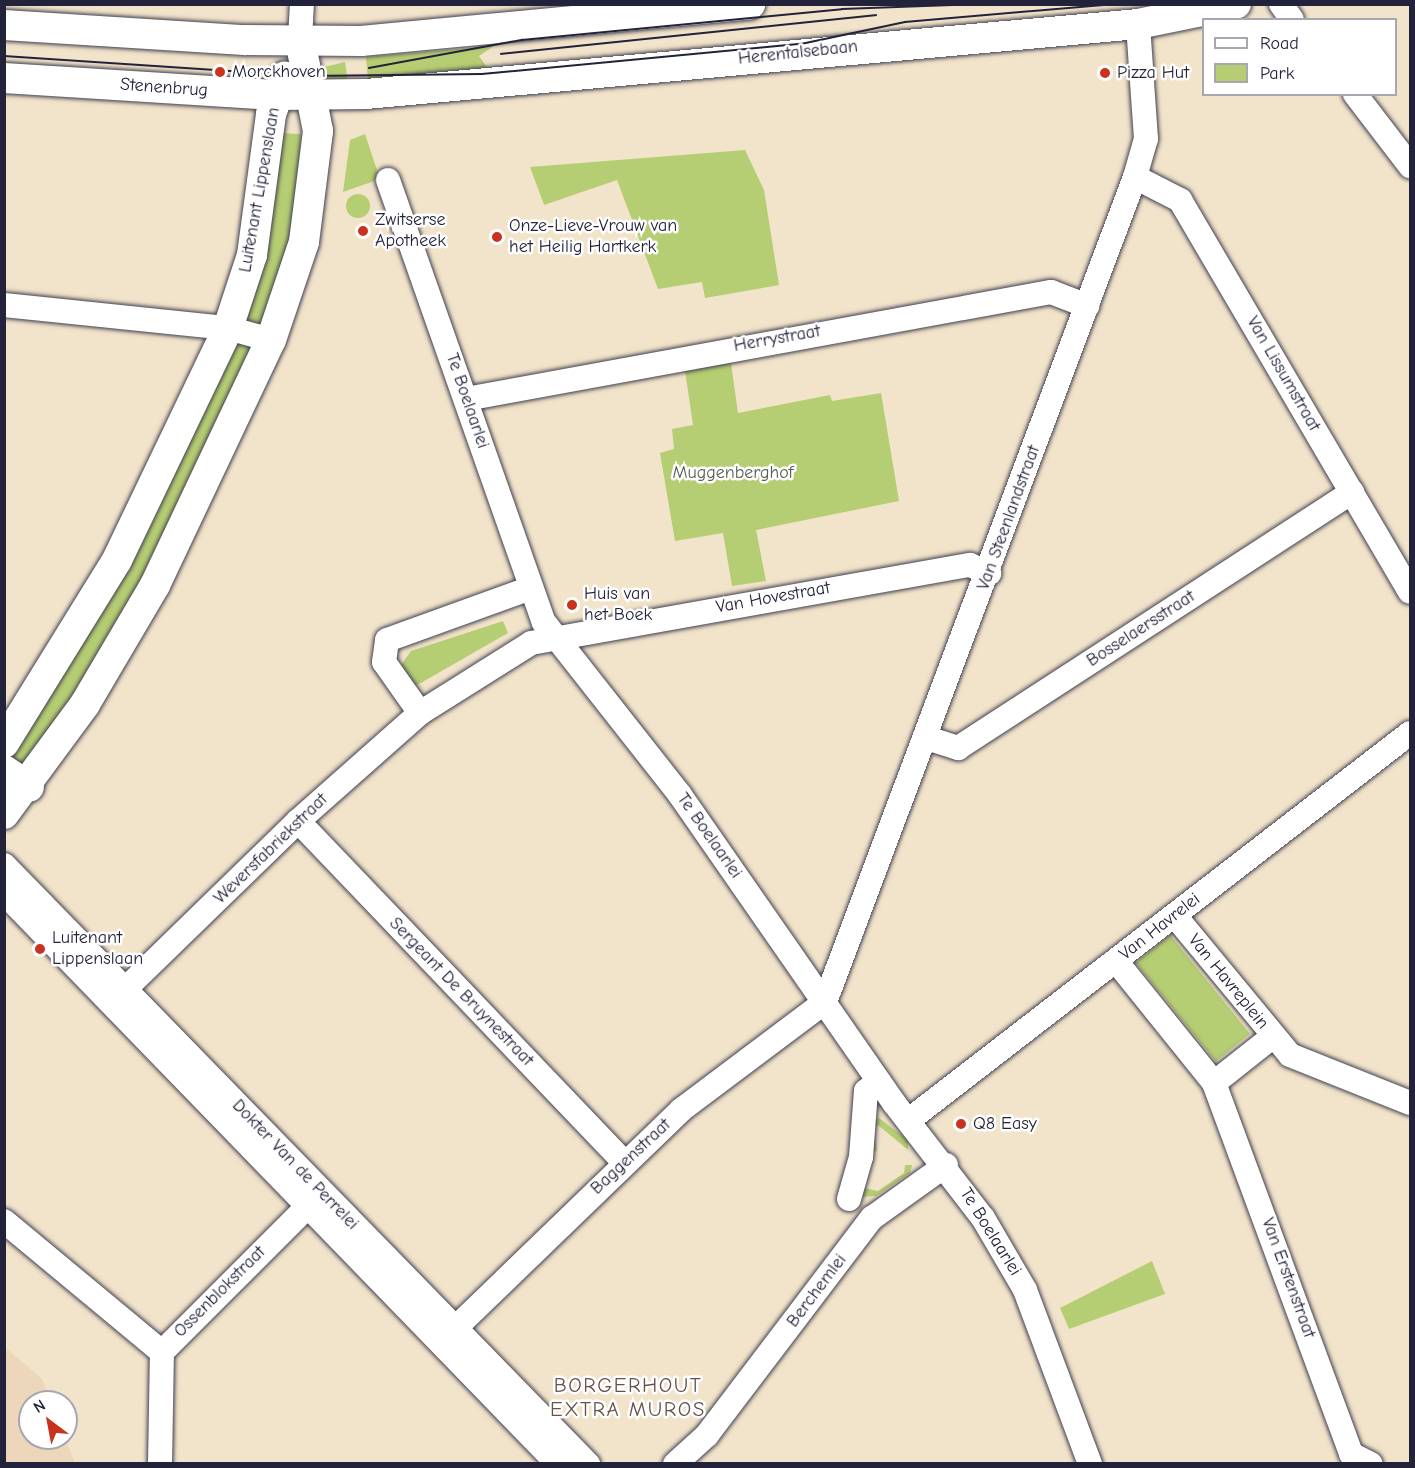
<!DOCTYPE html>
<style>
body{margin:0}
#map{position:relative;width:1415px;height:1468px;overflow:hidden;background:#f2e4ca;font-family:"Comic Neue",sans-serif}
div>[style]{position:absolute}
.built>*{inset:0;background:#edd7bb}
.green>*{inset:0;background:#b6ce73;transform-origin:0 0}
.round{border-radius:50%}
.roads{filter:drop-shadow(0 0 2px #413f50) drop-shadow(0 0 2px #413f50)}
.minor>*{height:24px;margin:-12px;padding:0 12px;transform-origin:12px;border-radius:12px;background:#fff}
.major>*{height:30px;margin:-15px;padding:0 15px;transform-origin:15px;border-radius:15px;background:#fff}
.tram>*{height:1.5px;margin:-0.75px;padding:0 0.75px;transform-origin:0.75px;border-radius:0.75px;background:#22223b}
.dots>*{width:16px;height:16px;translate:-50% -50%;box-sizing:border-box;border:3px solid #fff;border-radius:50%}
span{translate:-50% -50%;white-space:nowrap;text-align:center;line-height:1.15;-webkit-text-stroke:5px #fff;paint-order:stroke}
.street-label{font-size:18px;color:#22223b}
.poi-label{font-size:18px;color:#22223b}
.left{translate:0 -50%;text-align:left}
.park-label{font-size:18px;color:#565e4f}
.quarter-label{font-size:21px;color:#66514b;letter-spacing:1.5px}
.frame{position:absolute;inset:0;border:6px solid #22223b;pointer-events:none}
.legend{position:absolute;left:1202px;top:18px;width:195px;height:78px;box-sizing:border-box;background:#fff;border:2px solid #a7a7b1;margin:0;padding:8px 10px;list-style:none;font-size:18px;color:#22223b}
.legend li{display:flex;align-items:center;gap:12px;height:30px}
.legend b{width:30px;border:2px solid #a7a7b1}
.north{position:absolute;left:18px;top:1390px;width:60px;height:60px;box-sizing:border-box;background:#fff;border:2px solid #a7a7b1;border-radius:50%;rotate:328deg;font-size:16px;font-weight:700;line-height:24px;text-align:center;color:#22223b}
.north::after{content:'';display:block;margin:auto;width:21px;height:27px;background:#c8321e;clip-path:polygon(50% 0,100% 100%,50% 72%,0 100%)}
</style>
<div id="map">
<div class="built">
<i style="clip-path:polygon(5px 1347px,42px 1379px,51px 1402px,30px 1402px,30px 1438px,65px 1438px,75px 1463px,5px 1463px)"></i>
</div>
<div class="green">
<i style="clip-path:polygon(494px 46px,479px 56px,488px 69px,368px 81px,366px 57px)"></i>
<i style="clip-path:polygon(345px 62px,348px 83px,323px 80px,324px 67px)"></i>
<i style="clip-path:polygon(274px 133px,301px 134px,300px 162px,294px 232px,267px 326px,243px 321px)"></i>
<i style="clip-path:polygon(365px 134px,380px 179px,343px 192px,350px 140px)"></i>
<i style="clip-path:polygon(745px 150px,764px 190px,779px 285px,705px 298px,702px 282px,658px 289px,617px 180px,544px 205px,530px 167px)"></i>
<i class="round" style="left:346px;top:194px;width:24px;height:24px"></i>
<i style="clip-path:polygon(234px 340px,255px 349px,131px 603px,29px 764px,19px 772px,6px 758px)"></i>
<i style="clip-path:polygon(731px 363px,738px 413px,830px 395px,832px 401px,881px 393px,899px 501px,756px 530px,766px 581px,732px 586px,723px 533px,675px 541px,660px 453px,674px 449px,672px 429px,693px 425px,685px 371px)"></i>
<i style="clip-path:polygon(503px 621px,508px 633px,412px 688px,401px 665px,411px 651px)"></i>
<i style="left:1170px;top:935px;width:127px;height:44px;rotate:51deg"></i>
<i style="clip-path:polygon(879px 1118px,908px 1140px,908px 1150px,878px 1125px,874px 1128px,877px 1150px,871px 1154px,873px 1122px)"></i>
<i style="clip-path:polygon(905px 1165px,912px 1165px,910px 1173px,876px 1196px,860px 1197px,864px 1188px,878px 1191px,904px 1173px)"></i>
<i style="clip-path:polygon(1152px 1261px,1165px 1294px,1069px 1329px,1060px 1308px)"></i>
</div>
<div class="roads">
<div class="minor">
<i style="left:1281px;top:4px;width:19px;rotate:55deg"></i>
<i style="left:300px;top:40px;width:36px;rotate:-87deg"></i>
<i style="left:1355px;top:94px;width:91px;rotate:52.6deg"></i>
<i style="left:1135px;top:177px;width:51px;rotate:27.1deg"></i>
<i style="left:1180px;top:200px;width:454px;rotate:59.6deg"></i>
<i style="left:388px;top:180px;width:469px;rotate:70.6deg"></i>
<i style="left:544px;top:622px;width:220px;rotate:51.8deg"></i>
<i style="left:680px;top:795px;width:375px;rotate:55.2deg"></i>
<i style="left:894px;top:1103px;width:145px;rotate:52.3deg"></i>
<i style="left:983px;top:1218px;width:83px;rotate:59.7deg"></i>
<i style="left:1025px;top:1290px;width:186px;rotate:69.5deg"></i>
<i style="left:4px;top:305px;width:225px;rotate:5.9deg"></i>
<i style="left:228px;top:328px;width:45px;rotate:15.6deg"></i>
<i style="left:466px;top:399px;width:595px;rotate:-10.37deg"></i>
<i style="left:1051px;top:292px;width:39px;rotate:21deg"></i>
<i style="left:420px;top:713px;width:62px;rotate:-125.2deg"></i>
<i style="left:384px;top:662px;width:22px;rotate:-82deg"></i>
<i style="left:387px;top:640px;width:153px;rotate:-19.9deg"></i>
<i style="left:927px;top:738px;width:33px;rotate:18deg"></i>
<i style="left:958px;top:748px;width:470px;rotate:-33deg"></i>
<i style="left:298px;top:821px;width:472px;rotate:46.3deg"></i>
<i style="left:4px;top:865px;width:837px;rotate:45.73deg"></i>
<i style="left:4px;top:893px;width:796px;rotate:45.87deg"></i>
<i style="left:1175px;top:916px;width:180px;rotate:50.4deg"></i>
<i style="left:1290px;top:1055px;width:129px;rotate:21.8deg"></i>
<i style="left:1116px;top:961px;width:156px;rotate:51.2deg"></i>
<i style="left:1214px;top:1083px;width:395px;rotate:69.7deg"></i>
<i style="left:1351px;top:1454px;width:22px;rotate:27deg"></i>
<i style="left:113px;top:1001px;width:258px;rotate:-44.2deg"></i>
<i style="left:298px;top:821px;width:163px;rotate:-41.5deg"></i>
<i style="left:420px;top:713px;width:131px;rotate:-32.2deg"></i>
<i style="left:531px;top:643px;width:446px;rotate:-10.1deg"></i>
<i style="left:970px;top:565px;width:21px;rotate:23deg"></i>
<i style="left:825px;top:1002px;width:881px;rotate:-69.41deg"></i>
<i style="left:1135px;top:177px;width:40px;rotate:-74deg"></i>
<i style="left:1146px;top:139px;width:115px;rotate:-94deg"></i>
<i style="left:1214px;top:1083px;width:74px;rotate:-38.4deg"></i>
<i style="left:909px;top:1120px;width:633px;rotate:-37.68deg"></i>
<i style="left:849px;top:1199px;width:44px;rotate:-74.1deg"></i>
<i style="left:861px;top:1157px;width:66px;rotate:-85.7deg"></i>
<i style="left:866px;top:1091px;width:16px;rotate:-38deg"></i>
<i style="left:4px;top:1221px;width:205px;rotate:39.7deg"></i>
<i style="left:443px;top:1340px;width:331px;rotate:-44deg"></i>
<i style="left:681px;top:1110px;width:180px;rotate:-36.9deg"></i>
<i style="left:160px;top:1464px;width:112px;rotate:-89deg"></i>
<i style="left:162px;top:1352px;width:222px;rotate:-45deg"></i>
<i style="left:675px;top:1464px;width:43px;rotate:-42.2deg"></i>
<i style="left:707px;top:1435px;width:273px;rotate:-52.8deg"></i>
<i style="left:872px;top:1218px;width:91px;rotate:-35.6deg"></i>
</div>
<div class="major">
<i style="left:4px;top:25px;width:241px;rotate:3.6deg"></i>
<i style="left:245px;top:40px;width:116px;rotate:0.5deg"></i>
<i style="left:361px;top:41px;width:391px;rotate:-5.4deg"></i>
<i style="left:4px;top:78px;width:275px;rotate:3.6deg"></i>
<i style="left:278px;top:95px;width:88px;rotate:-0.7deg"></i>
<i style="left:366px;top:94px;width:775px;rotate:-5.18deg"></i>
<i style="left:1138px;top:24px;width:100px;rotate:-11.5deg"></i>
<i style="left:4px;top:743px;width:215px;rotate:-58.3deg"></i>
<i style="left:117px;top:560px;width:257px;rotate:-64.4deg"></i>
<i style="left:228px;top:328px;width:77px;rotate:-71.8deg"></i>
<i style="left:252px;top:255px;width:142px;rotate:-82.3deg"></i>
<i style="left:271px;top:114px;width:40px;rotate:-69.8deg"></i>
<i style="left:4px;top:770px;width:30px;rotate:34deg"></i>
<i style="left:4px;top:814px;width:137px;rotate:-53.6deg"></i>
<i style="left:85px;top:704px;width:138px;rotate:-59.5deg"></i>
<i style="left:155px;top:585px;width:271px;rotate:-64.7deg"></i>
<i style="left:271px;top:340px;width:103px;rotate:-71.4deg"></i>
<i style="left:304px;top:242px;width:112px;rotate:-82.8deg"></i>
<i style="left:318px;top:131px;width:93px;rotate:-101.2deg"></i>
</div>
</div>
<div class="tram">
<i style="left:501px;top:54px;width:377px;rotate:-5.9deg"></i>
<i style="left:4px;top:56px;width:306px;rotate:3.8deg"></i>
<i style="left:309px;top:76px;width:173px;rotate:-0.7deg"></i>
<i style="left:482px;top:74px;width:320px;rotate:-5.4deg"></i>
<i style="left:801px;top:44px;width:106px;rotate:-11.9deg"></i>
<i style="left:905px;top:22px;width:211px;rotate:-4.9deg"></i>
<i style="left:369px;top:68px;width:156px;rotate:-10.4deg"></i>
<i style="left:522px;top:40px;width:321px;rotate:-5.5deg"></i>
<i style="left:842px;top:9px;width:138px;rotate:-2.1deg"></i>
</div>
<div class="dots">
<i style="left:220px;top:72px;background:#c8321e"></i>
<i style="left:1105px;top:73px;background:#c8321e"></i>
<i style="left:363px;top:231px;background:#c8321e"></i>
<i style="left:497px;top:237px;background:#c8321e"></i>
<i style="left:572px;top:605px;background:#c8321e"></i>
<i style="left:40px;top:949px;background:#c8321e"></i>
<i style="left:961px;top:1124px;background:#c8321e"></i>
</div>
<div class="street-label">
<span style="left:798px;top:53px;rotate:-6deg">Herentalsebaan</span>
<span style="left:164px;top:88px;rotate:4deg">Stenenbrug</span>
<span style="left:260px;top:190px;rotate:-80deg">Luitenant Lippenslaan</span>
<span style="left:777px;top:339px;rotate:-10deg">Herrystraat</span>
<span style="left:1283px;top:374px;rotate:60deg">Van Lissumstraat</span>
<span style="left:467px;top:401px;rotate:71deg">Te Boelaarlei</span>
<span style="left:1009px;top:518px;rotate:-70deg">Van Steenlandstraat</span>
<span style="left:773px;top:598px;rotate:-10deg">Van Hovestraat</span>
<span style="left:1141px;top:629px;rotate:-33deg">Bosselaersstraat</span>
<span style="left:709px;top:836px;rotate:55deg">Te Boelaarlei</span>
<span style="left:271px;top:849px;rotate:-44deg">Weversfabriekstraat</span>
<span style="left:1160px;top:927px;rotate:-38deg">Van Havrelei</span>
<span style="left:1228px;top:982px;rotate:51deg">Van Havreplein</span>
<span style="left:461px;top:992px;rotate:46deg">Sergeant De Bruynestraat</span>
<span style="left:631px;top:1157px;rotate:-43deg">Baggenstraat</span>
<span style="left:295px;top:1165px;rotate:46deg">Dokter Van de Perrelei</span>
<span style="left:990px;top:1232px;rotate:58deg">Te Boelaarlei</span>
<span style="left:1288px;top:1278px;rotate:70deg">Van Erstenstraat</span>
<span style="left:817px;top:1291px;rotate:-53deg">Berchemlei</span>
<span style="left:220px;top:1292px;rotate:-45deg">Ossenblokstraat</span>
</div>
<div class="poi-label">
<span class="left" style="left:232px;top:72px">Morckhoven</span>
<span class="left" style="left:1117px;top:73px">Pizza Hut</span>
<span class="left" style="left:375px;top:231px">Zwitserse<br>Apotheek</span>
<span class="left" style="left:509px;top:237px">Onze-Lieve-Vrouw van<br>het Heilig Hartkerk</span>
<span class="left" style="left:584px;top:605px">Huis van<br>het Boek</span>
<span class="left" style="left:52px;top:949px">Luitenant<br>Lippenslaan</span>
<span class="left" style="left:973px;top:1124px">Q8 Easy</span>
</div>
<div class="park-label">
<span style="left:733px;top:473px">Muggenberghof</span>
</div>
<div class="quarter-label">
<span style="left:628px;top:1397px">BORGERHOUT<br>EXTRA MUROS</span>
</div>
<div class="frame"></div>
<ul class="legend">
<li><b style="height:8px;background:#fff"></b>Road</li>
<li><b style="height:16px;background:#b6ce73"></b>Park</li>
</ul>
<div class="north">N</div>
</div>
